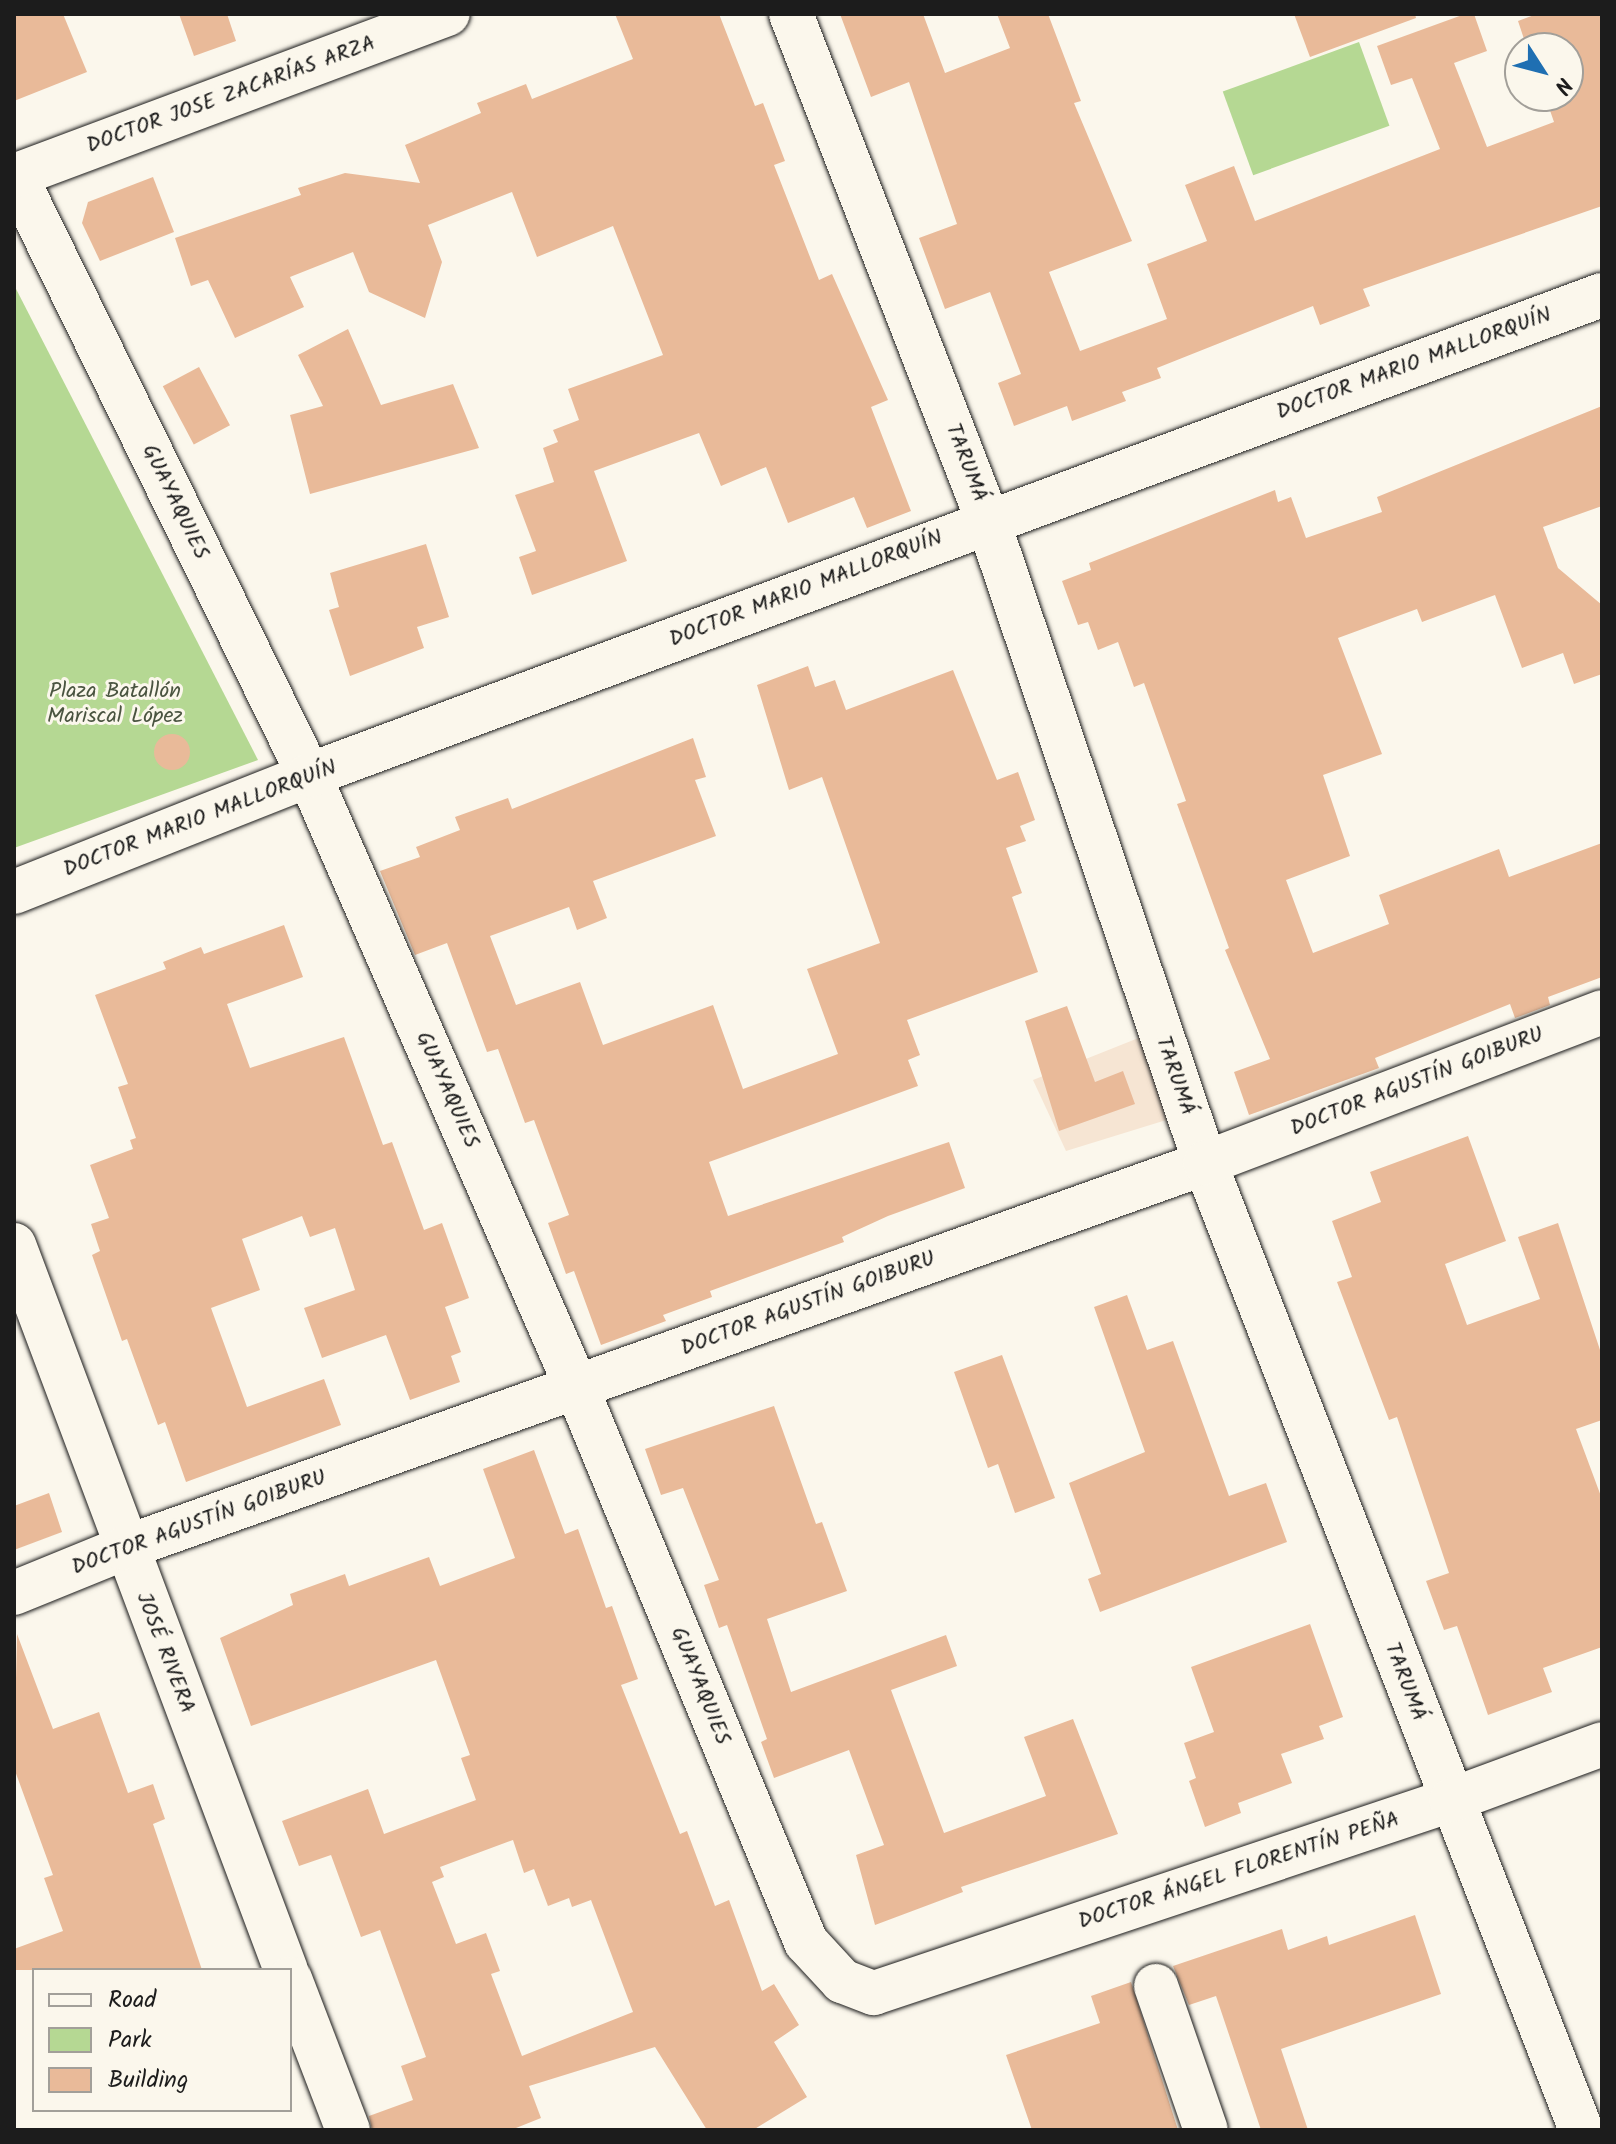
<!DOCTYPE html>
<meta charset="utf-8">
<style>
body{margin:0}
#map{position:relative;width:1616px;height:2144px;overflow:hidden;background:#fbf7ec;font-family:Kalam,sans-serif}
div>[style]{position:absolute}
.built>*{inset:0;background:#f6e5d3}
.green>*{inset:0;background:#b5d893;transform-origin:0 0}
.building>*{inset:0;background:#e9ba99;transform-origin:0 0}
.round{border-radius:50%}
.roads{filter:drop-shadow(0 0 2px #1c1c1c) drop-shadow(0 0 2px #1c1c1c)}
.minor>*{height:44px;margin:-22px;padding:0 22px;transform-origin:22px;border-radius:22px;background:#fbf7ec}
span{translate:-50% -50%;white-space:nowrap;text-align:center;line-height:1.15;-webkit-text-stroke:6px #fbf7ec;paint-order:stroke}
.street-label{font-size:22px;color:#1c1c1c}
.park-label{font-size:22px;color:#4a5440}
.frame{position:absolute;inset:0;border:16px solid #1c1c1c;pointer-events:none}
.legend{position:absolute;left:32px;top:1968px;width:260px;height:144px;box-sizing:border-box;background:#fbf7ec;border:2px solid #a29f99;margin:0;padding:10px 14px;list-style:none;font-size:24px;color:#1c1c1c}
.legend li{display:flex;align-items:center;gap:16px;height:40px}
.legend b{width:40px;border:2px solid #a29f99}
.north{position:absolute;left:1504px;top:32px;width:80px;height:80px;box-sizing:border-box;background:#fbf7ec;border:2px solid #a29f99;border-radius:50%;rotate:126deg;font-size:22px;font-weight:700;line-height:32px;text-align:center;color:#1c1c1c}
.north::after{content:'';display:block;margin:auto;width:28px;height:36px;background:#1f6fb2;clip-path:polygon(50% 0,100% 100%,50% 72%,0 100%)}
</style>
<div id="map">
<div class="built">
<i style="clip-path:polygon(1146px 1035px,1176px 1117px,1066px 1151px,1033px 1080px)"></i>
</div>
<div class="green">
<i style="left:1359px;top:42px;width:89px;height:145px;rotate:70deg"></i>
<i style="clip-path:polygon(14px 285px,258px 760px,14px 848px)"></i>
</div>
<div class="building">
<i style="clip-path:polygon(14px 14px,63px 14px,87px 72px,14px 101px)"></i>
<i style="clip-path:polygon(179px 14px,227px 14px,236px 41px,194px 56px)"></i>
<i style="clip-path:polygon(615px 14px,719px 14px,755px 106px,763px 103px,785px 161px,774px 165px,819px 280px,832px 274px,888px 400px,871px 407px,911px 511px,867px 528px,854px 497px,788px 523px,766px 467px,721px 486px,699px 433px,594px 471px,627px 561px,532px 595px,519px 557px,536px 551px,515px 495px,554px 482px,543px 448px,558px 442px,553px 430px,579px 420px,568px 389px,663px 355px,613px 226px,537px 257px,512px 192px,428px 225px,442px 262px,425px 318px,369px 292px,353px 252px,290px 277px,304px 307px,235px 338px,208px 280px,191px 286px,175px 238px,301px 195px,298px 188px,345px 173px,420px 183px,405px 145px,481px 113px,477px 103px,526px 84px,532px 99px,633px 59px)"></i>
<i style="clip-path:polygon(840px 14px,923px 14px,945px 73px,1010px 48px,997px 14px,1048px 14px,1081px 101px,1074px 103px,1132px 241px,1049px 272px,1080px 351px,1167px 319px,1147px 264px,1207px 241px,1185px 185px,1234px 166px,1255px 221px,1440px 149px,1412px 78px,1391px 85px,1377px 46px,1465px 14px,1474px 14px,1487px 51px,1454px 63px,1487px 147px,1554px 122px,1545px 96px,1568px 96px,1568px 48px,1527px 48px,1518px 21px,1537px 14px,1602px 14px,1602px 206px,1363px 289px,1370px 306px,1320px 325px,1313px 306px,1157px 368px,1161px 378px,1122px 392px,1126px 401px,1072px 421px,1067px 406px,1014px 426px,998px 383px,1021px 374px,990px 292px,945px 309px,919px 238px,957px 224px,909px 82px,871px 97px)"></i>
<i style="clip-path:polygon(1294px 14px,1415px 14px,1416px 18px,1310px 57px)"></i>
<i style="clip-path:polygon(153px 177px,174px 232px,100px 261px,82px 223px,88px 202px)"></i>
<i style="clip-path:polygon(348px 329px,381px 405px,453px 384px,479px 448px,310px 494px,290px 415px,323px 406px,298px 355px)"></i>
<i style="left:199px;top:367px;width:66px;height:41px;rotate:62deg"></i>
<i style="clip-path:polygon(1602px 406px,1602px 506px,1543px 527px,1558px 568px,1602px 605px,1602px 674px,1574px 684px,1563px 653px,1522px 668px,1495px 595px,1422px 622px,1417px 609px,1338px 638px,1382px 754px,1323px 775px,1350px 856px,1286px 880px,1313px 953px,1389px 924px,1379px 895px,1499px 849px,1509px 877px,1602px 843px,1602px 977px,1548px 997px,1550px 1005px,1515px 1018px,1510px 1004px,1375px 1058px,1379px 1068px,1249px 1115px,1234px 1072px,1270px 1059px,1225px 950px,1229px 948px,1177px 804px,1186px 801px,1144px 683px,1134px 687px,1118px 642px,1098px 650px,1088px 622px,1078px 625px,1062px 581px,1091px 570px,1089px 563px,1275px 490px,1278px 502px,1291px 497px,1306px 538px,1382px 512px,1377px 497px)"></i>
<i style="clip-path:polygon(426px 544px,449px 617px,417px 627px,424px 648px,350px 676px,329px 610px,339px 607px,330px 573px)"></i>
<i style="clip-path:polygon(808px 666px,815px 687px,835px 680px,846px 710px,953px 670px,997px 780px,1018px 772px,1035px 820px,1020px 826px,1026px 841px,1006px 848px,1022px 893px,1012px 897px,1038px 972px,907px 1020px,920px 1055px,908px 1060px,918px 1086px,709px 1162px,728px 1216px,949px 1142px,965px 1188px,888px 1216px,842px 1237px,844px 1242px,710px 1291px,712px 1297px,663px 1315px,666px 1321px,601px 1345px,574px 1271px,566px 1274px,548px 1223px,569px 1215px,534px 1120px,525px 1123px,498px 1049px,487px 1052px,447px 943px,415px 955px,380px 871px,420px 857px,416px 847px,460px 830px,455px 817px,508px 798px,512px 809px,693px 738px,706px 777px,695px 780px,716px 836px,593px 881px,607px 918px,577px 930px,569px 907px,490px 936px,516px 1005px,580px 982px,603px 1045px,713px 1005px,743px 1089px,838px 1054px,807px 969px,880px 943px,822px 777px,789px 790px,757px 685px)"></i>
<i class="round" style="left:154px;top:734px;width:36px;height:36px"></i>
<i style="clip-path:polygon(284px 925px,303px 977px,227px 1004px,250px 1068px,344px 1037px,383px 1145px,392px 1142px,424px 1230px,442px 1223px,469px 1298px,445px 1307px,461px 1352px,451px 1356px,460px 1382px,410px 1400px,386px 1335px,322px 1358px,304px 1308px,355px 1290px,335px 1228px,310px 1237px,302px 1216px,242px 1239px,260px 1290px,211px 1308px,247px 1407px,324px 1379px,341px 1425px,186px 1482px,165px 1422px,158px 1425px,127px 1339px,122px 1341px,92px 1255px,100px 1251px,91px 1224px,109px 1218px,90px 1165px,133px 1149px,130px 1140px,136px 1138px,118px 1087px,128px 1084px,95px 995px,166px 969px,163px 962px,201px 947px,204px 954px)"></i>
<i style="clip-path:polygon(1067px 1006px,1095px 1082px,1123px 1071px,1135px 1104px,1059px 1131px,1025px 1021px)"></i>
<i style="clip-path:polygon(1468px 1136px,1506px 1241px,1445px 1264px,1467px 1325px,1540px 1299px,1518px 1237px,1558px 1223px,1602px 1356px,1602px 1420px,1576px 1429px,1602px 1499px,1602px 1647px,1543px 1668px,1552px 1692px,1488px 1715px,1457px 1626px,1444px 1630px,1426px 1581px,1449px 1573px,1397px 1417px,1389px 1420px,1337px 1282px,1352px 1277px,1332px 1221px,1381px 1202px,1370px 1172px)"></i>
<i style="clip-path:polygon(1127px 1295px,1147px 1350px,1173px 1341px,1229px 1496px,1266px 1483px,1287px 1542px,1100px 1612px,1088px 1579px,1101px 1574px,1069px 1483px,1145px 1452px,1094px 1307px)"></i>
<i style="clip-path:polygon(1002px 1355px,1055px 1498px,1015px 1513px,998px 1464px,988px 1468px,954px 1372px)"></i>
<i style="clip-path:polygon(774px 1406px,816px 1524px,822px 1522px,847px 1591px,767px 1619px,791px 1692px,946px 1635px,957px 1666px,891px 1690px,944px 1833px,1046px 1796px,1024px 1737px,1073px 1719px,1118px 1834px,961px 1887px,963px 1892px,875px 1925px,856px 1855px,884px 1845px,849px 1750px,774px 1778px,761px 1742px,767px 1739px,727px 1625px,719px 1628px,704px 1585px,719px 1580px,683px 1488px,661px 1495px,645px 1449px)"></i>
<i style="clip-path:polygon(evenodd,534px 1450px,565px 1534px,578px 1529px,606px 1608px,612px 1606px,638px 1679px,621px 1685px,680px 1834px,687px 1831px,715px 1906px,729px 1900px,762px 1991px,774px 1984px,799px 2025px,774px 2042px,807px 2097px,753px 2130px,707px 2130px,655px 2047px,529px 2086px,541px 2118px,511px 2130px,372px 2130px,369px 2116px,413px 2100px,401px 2066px,426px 2057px,380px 1930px,361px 1937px,331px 1855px,299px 1866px,282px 1821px,368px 1789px,384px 1834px,476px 1800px,461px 1758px,470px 1755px,436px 1660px,251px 1726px,220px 1638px,293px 1605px,290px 1594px,345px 1574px,349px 1586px,429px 1557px,440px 1586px,515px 1558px,483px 1469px,534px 1450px,513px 1840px,524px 1873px,534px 1869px,548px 1906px,569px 1898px,572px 1907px,591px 1900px,633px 2012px,522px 2056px,491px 1974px,500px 1971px,486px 1933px,456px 1944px,432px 1882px,444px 1877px,440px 1867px,513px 1840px)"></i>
<i style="clip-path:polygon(49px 1493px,62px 1532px,14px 1550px,14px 1506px)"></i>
<i style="clip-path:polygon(1310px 1624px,1343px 1717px,1319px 1726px,1324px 1739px,1281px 1754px,1292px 1783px,1238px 1803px,1241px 1813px,1205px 1827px,1189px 1781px,1196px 1778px,1184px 1743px,1214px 1732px,1191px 1667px)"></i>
<i style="clip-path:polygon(17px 1634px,53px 1729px,99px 1712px,128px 1793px,153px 1784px,165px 1819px,153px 1824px,202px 1970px,14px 1970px,14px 1949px,63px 1931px,44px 1878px,53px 1875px,14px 1768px)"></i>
<i style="clip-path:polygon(1415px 1915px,1441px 1994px,1281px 2049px,1308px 2130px,1261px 2130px,1216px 1996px,1189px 2005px,1173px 1966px,1282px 1929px,1288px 1950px,1327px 1936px,1329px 1945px)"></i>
<i style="clip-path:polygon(1131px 1982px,1178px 2130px,1032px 2130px,1006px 2055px,1100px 2023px,1091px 1996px)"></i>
</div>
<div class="roads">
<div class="minor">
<i style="left:791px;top:14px;width:544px;rotate:68.77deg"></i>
<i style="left:988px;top:521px;width:678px;rotate:71.32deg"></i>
<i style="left:1205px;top:1163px;width:1038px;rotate:68.75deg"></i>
<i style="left:15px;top:175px;width:668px;rotate:63.9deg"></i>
<i style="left:309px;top:775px;width:667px;rotate:66.4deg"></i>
<i style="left:576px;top:1386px;width:602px;rotate:67.53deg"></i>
<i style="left:806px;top:1942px;width:53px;rotate:47.3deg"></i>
<i style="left:842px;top:1981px;width:34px;rotate:21deg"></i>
<i style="left:874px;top:1993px;width:608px;rotate:-18.49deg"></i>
<i style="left:1451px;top:1800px;width:161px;rotate:-20.3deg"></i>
<i style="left:14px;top:176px;width:463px;rotate:-20.5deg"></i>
<i style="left:14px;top:892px;width:317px;rotate:-21.6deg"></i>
<i style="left:309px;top:775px;width:1379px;rotate:-20.37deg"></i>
<i style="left:14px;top:1245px;width:774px;rotate:69.44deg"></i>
<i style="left:14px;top:1593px;width:119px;rotate:-22.2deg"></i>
<i style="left:124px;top:1548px;width:1148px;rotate:-19.6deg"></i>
<i style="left:1205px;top:1163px;width:425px;rotate:-20.8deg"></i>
<i style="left:290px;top:1979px;width:162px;rotate:69deg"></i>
<i style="left:1156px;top:1986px;width:152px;rotate:70.9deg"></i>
</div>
</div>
<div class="street-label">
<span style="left:231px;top:95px;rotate:-20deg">DOCTOR JOSE ZACARÍAS ARZA</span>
<span style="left:1414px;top:364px;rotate:-20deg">DOCTOR MARIO MALLORQUÍN</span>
<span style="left:966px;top:463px;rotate:69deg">TARUMÁ</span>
<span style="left:175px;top:502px;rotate:64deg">GUAYAQUIES</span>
<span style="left:806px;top:589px;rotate:-21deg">DOCTOR MARIO MALLORQUÍN</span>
<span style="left:200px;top:819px;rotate:-21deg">DOCTOR MARIO MALLORQUÍN</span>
<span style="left:1175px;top:1076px;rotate:71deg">TARUMÁ</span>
<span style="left:1417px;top:1082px;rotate:-21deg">DOCTOR AGUSTÍN GOIBURU</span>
<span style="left:447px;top:1090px;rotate:66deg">GUAYAQUIES</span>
<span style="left:808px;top:1304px;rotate:-20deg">DOCTOR AGUSTÍN GOIBURU</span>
<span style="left:199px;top:1523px;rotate:-20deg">DOCTOR AGUSTÍN GOIBURU</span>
<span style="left:165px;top:1653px;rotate:69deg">JOSÉ RIVERA</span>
<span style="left:1405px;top:1682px;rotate:69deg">TARUMÁ</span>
<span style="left:700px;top:1686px;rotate:68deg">GUAYAQUIES</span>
<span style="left:1239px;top:1871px;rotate:-18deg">DOCTOR ÁNGEL FLORENTÍN PEÑA</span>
</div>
<div class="park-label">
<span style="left:115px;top:704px">Plaza Batallón<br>Mariscal López</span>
</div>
<div class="frame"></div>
<ul class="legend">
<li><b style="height:10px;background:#fbf7ec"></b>Road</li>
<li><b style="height:22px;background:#b5d893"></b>Park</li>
<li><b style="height:22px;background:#e9ba99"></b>Building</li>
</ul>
<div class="north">N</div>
</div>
